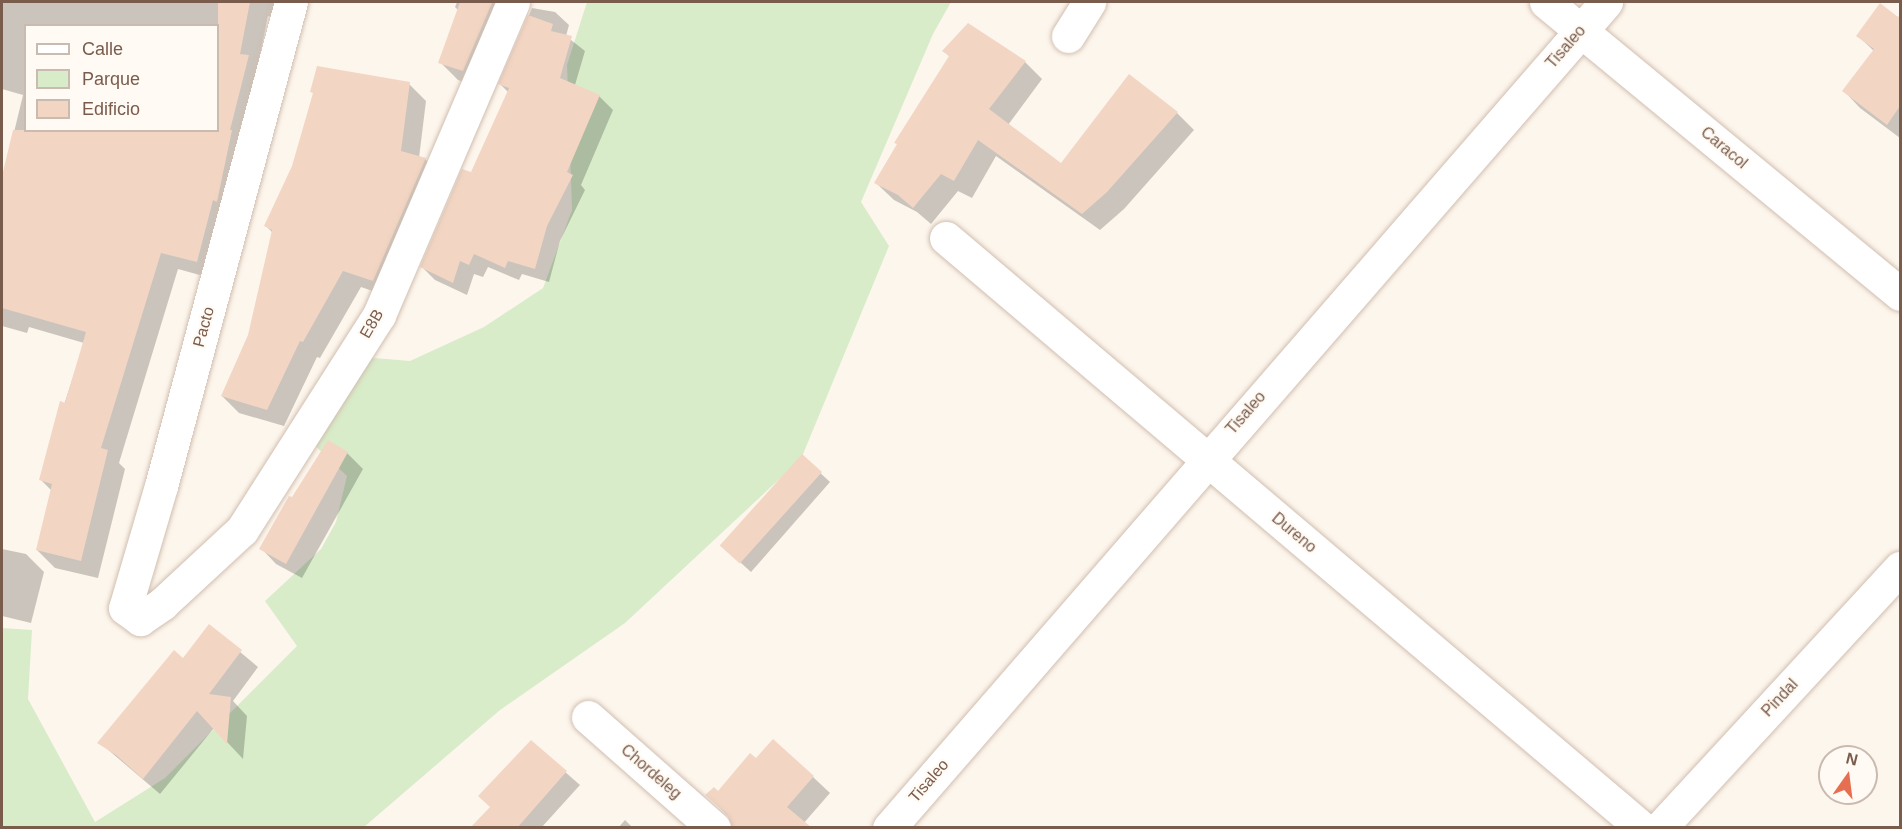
<!DOCTYPE html>
<style>
body{margin:0}
#map{position:relative;width:1902px;height:829px;overflow:hidden;background:#fdf6ec;font-family:Arial,sans-serif}
div>[style]{position:absolute}
.green>*{inset:0;background:#d8ecc9}
.shadow>*{inset:0;background:#0003}
.building>*{inset:0;background:#f3d5c3;transform-origin:0 0}
.roads{filter:drop-shadow(0 0 2px #d1beb0) drop-shadow(0 0 2px #d1beb0)}
.minor>*{height:33px;margin:-16.5px;padding:0 16.5px;transform-origin:16.5px;border-radius:16.5px;background:#fff}
.tertiary>*{height:33px;margin:-16.5px;padding:0 16.5px;transform-origin:16.5px;border-radius:16.5px;background:#fff}
span{translate:-50% -50%;white-space:nowrap;text-align:center;line-height:1.15;-webkit-text-stroke:4.5px #fffaf3;paint-order:stroke}
.street-label{font-size:16px;color:#7a5c4d}
.frame{position:absolute;inset:0;border:3px solid #7a5c4d;pointer-events:none}
.legend{position:absolute;left:24px;top:24px;width:195px;height:108px;box-sizing:border-box;background:#fffaf3;border:2px solid #cabbb1;margin:0;padding:8px 10px;list-style:none;font-size:18px;color:#7a5c4d}
.legend li{display:flex;align-items:center;gap:12px;height:30px}
.legend b{width:30px;border:2px solid #cabbb1}
.north{position:absolute;left:1818px;top:745px;width:60px;height:60px;box-sizing:border-box;background:#fffaf3;border:2px solid #cabbb1;border-radius:50%;rotate:14deg;font-size:16px;font-weight:700;line-height:24px;text-align:center;color:#7a5c4d}
.north::after{content:'';display:block;margin:auto;width:21px;height:27px;background:#e76f51;clip-path:polygon(50% 0,100% 100%,50% 72%,0 100%)}
</style>
<div id="map">
<div class="green">
<i style="clip-path:polygon(587px 2px,951px 2px,933px 34px,861px 202px,889px 246px,801px 459px,625px 623px,500px 710px,364px 827px,2px 827px,2px 628px,32px 630px,28px 699px,95px 822px,165px 778px,297px 646px,265px 601px,321px 549px,336px 522px,347px 476px,308px 439px,362px 357px,410px 361px,484px 327px,543px 288px,572px 210px,567px 65px)"></i>
</div>
<div class="shadow">
<i style="clip-path:polygon(evenodd,2px 2px,279px 2px,276px 17px,268px 16px,214px 279px,178px 269px,119px 463px,125px 469px,98px 578px,55px 568px,37px 550px,52px 491px,40px 479px,84px 343px,29px 327px,27px 333px,2px 326px,2px 182px,23px 95px,2px 89px,2px 2px,26px 26px,218px 26px,218px 130px,26px 130px,26px 26px)"></i>
<i style="clip-path:polygon(457px 2px,519px 2px,481px 88px,458px 80px,440px 62px,458px 10px,455px 7px)"></i>
<i style="clip-path:polygon(1879px 7px,1900px 24px,1900px 138px,1860px 108px,1844px 91px,1874px 51px,1858px 36px)"></i>
<i style="clip-path:polygon(532px 8px,555px 12px,569px 25px,566px 36px,585px 51px,575px 85px,599px 96px,613px 110px,581px 185px,585px 190px,560px 241px,549px 282px,522px 274px,519px 280px,488px 267px,483px 277px,474px 274px,467px 295px,435px 280px,422px 267px,472px 174px,508px 92px,500px 84px)"></i>
<i style="clip-path:polygon(944px 51px,1025px 62px,1042px 79px,1008px 125px,1061px 165px,1130px 76px,1177px 113px,1194px 130px,1124px 209px,1100px 230px,996px 156px,972px 198px,958px 191px,931px 224px,917px 212px,894px 200px,876px 183px,950px 57px)"></i>
<i style="clip-path:polygon(409px 84px,426px 101px,419px 158px,425px 159px,442px 176px,390px 297px,361px 287px,320px 358px,317px 357px,284px 426px,239px 413px,222px 396px,249px 336px,273px 233px,266px 226px)"></i>
<i style="clip-path:polygon(329px 442px,347px 453px,363px 469px,302px 578px,276px 564px,261px 548px)"></i>
<i style="clip-path:polygon(802px 456px,830px 482px,751px 572px,731px 554px)"></i>
<i style="clip-path:polygon(2px 549px,26px 554px,44px 572px,31px 623px,2px 616px)"></i>
<i style="clip-path:polygon(210px 627px,258px 667px,233px 701px,247px 716px,243px 759px,214px 728px,160px 794px,99px 742px,183px 660px)"></i>
<i style="clip-path:polygon(531px 742px,580px 785px,541px 828px,481px 828px)"></i>
<i style="clip-path:polygon(756px 760px,813px 777px,830px 793px,803px 824px,729px 817px,712px 800px)"></i>
<i style="clip-path:polygon(625px 820px,633px 828px,618px 828px)"></i>
</div>
<div class="building">
<i style="clip-path:polygon(218px 2px,250px 2px,240px 54px,249px 55px,230px 130px,232px 130px,217px 202px,213px 200px,197px 262px,161px 253px,101px 448px,108px 450px,81px 561px,36px 550px,52px 484px,39px 480px,60px 401px,65px 403px,86px 332px,2px 308px,2px 176px,13px 130px,218px 130px)"></i>
<i style="clip-path:polygon(460px 2px,492px 3px,463px 71px,438px 63px)"></i>
<i style="clip-path:polygon(1880px 3px,1898px 17px,1900px 14px,1900px 106px,1887px 125px,1842px 91px,1874px 49px,1856px 36px)"></i>
<i style="clip-path:polygon(528px 15px,553px 24px,551px 31px,572px 36px,560px 78px,600px 95px,567px 172px,573px 175px,547px 226px,535px 269px,508px 261px,505px 268px,474px 254px,469px 265px,460px 261px,453px 283px,420px 267px,462px 169px,471px 172px,509px 88px,498px 84px)"></i>
<i style="clip-path:polygon(968px 23px,1026px 61px,989px 109px,1061px 163px,1129px 74px,1178px 112px,1107px 192px,1082px 214px,978px 140px,954px 181px,941px 174px,913px 208px,898px 195px,874px 183px,897px 144px,894px 143px,949px 56px,942px 51px)"></i>
<i style="clip-path:polygon(317px 66px,410px 82px,401px 151px,426px 158px,373px 281px,343px 271px,303px 342px,300px 341px,267px 410px,221px 396px,248px 335px,272px 230px,264px 226px,292px 166px,313px 93px,310px 92px)"></i>
<i style="clip-path:polygon(328px 440px,348px 452px,286px 564px,259px 549px,289px 496px,292px 497px)"></i>
<i style="left:802px;top:454px;width:27px;height:123px;rotate:42deg"></i>
<i style="clip-path:polygon(209px 624px,242px 650px,209px 694px,231px 697px,227px 744px,197px 711px,143px 779px,116px 755px,97px 743px,174px 650px,183px 658px)"></i>
<i style="clip-path:polygon(773px 739px,814px 776px,787px 807px,812px 828px,732px 828px,727px 814px,705px 795px,714px 787px,718px 791px,750px 753px,756px 758px)"></i>
<i style="clip-path:polygon(531px 740px,567px 771px,517px 828px,470px 828px,490px 807px,478px 796px)"></i>
</div>
<div class="roads">
<div class="minor">
<i style="left:291px;top:2px;width:501px;rotate:105.03deg"></i>
<i style="left:161px;top:486px;width:127px;rotate:106.4deg"></i>
<i style="left:125px;top:608px;width:19px;rotate:36deg"></i>
<i style="left:140px;top:619px;width:27px;rotate:-34deg"></i>
<i style="left:162px;top:604px;width:109px;rotate:-42.8deg"></i>
<i style="left:242px;top:530px;width:255px;rotate:-57.5deg"></i>
<i style="left:379px;top:315px;width:340px;rotate:-66.8deg"></i>
<i style="left:1068px;top:36px;width:40px;rotate:-58deg"></i>
<i style="left:946px;top:238px;width:912px;rotate:40.29deg"></i>
<i style="left:588px;top:717px;width:168px;rotate:41.4deg"></i>
<i style="left:889px;top:828px;width:1094px;rotate:-49.04deg"></i>
<i style="left:1660px;top:828px;width:354px;rotate:-47.3deg"></i>
</div>
<div class="tertiary">
<i style="left:1546px;top:2px;width:459px;rotate:39.5deg"></i>
</div>
</div>
<div class="street-label">
<span style="left:1566px;top:47px;rotate:-49deg">Tisaleo</span>
<span style="left:1724px;top:148px;rotate:40deg">Caracol</span>
<span style="left:372px;top:324px;rotate:-60deg">E8B</span>
<span style="left:204px;top:327px;rotate:-75deg">Pacto</span>
<span style="left:1246px;top:413px;rotate:-49deg">Tisaleo</span>
<span style="left:1294px;top:533px;rotate:40deg">Dureno</span>
<span style="left:1780px;top:698px;rotate:-47deg">Pindal</span>
<span style="left:651px;top:772px;rotate:41deg">Chordeleg</span>
<span style="left:929px;top:781px;rotate:-49deg">Tisaleo</span>
</div>
<div class="frame"></div>
<ul class="legend">
<li><b style="height:8px;background:#fff"></b>Calle</li>
<li><b style="height:16px;background:#d8ecc9"></b>Parque</li>
<li><b style="height:16px;background:#f3d5c3"></b>Edificio</li>
</ul>
<div class="north">N</div>
</div>
